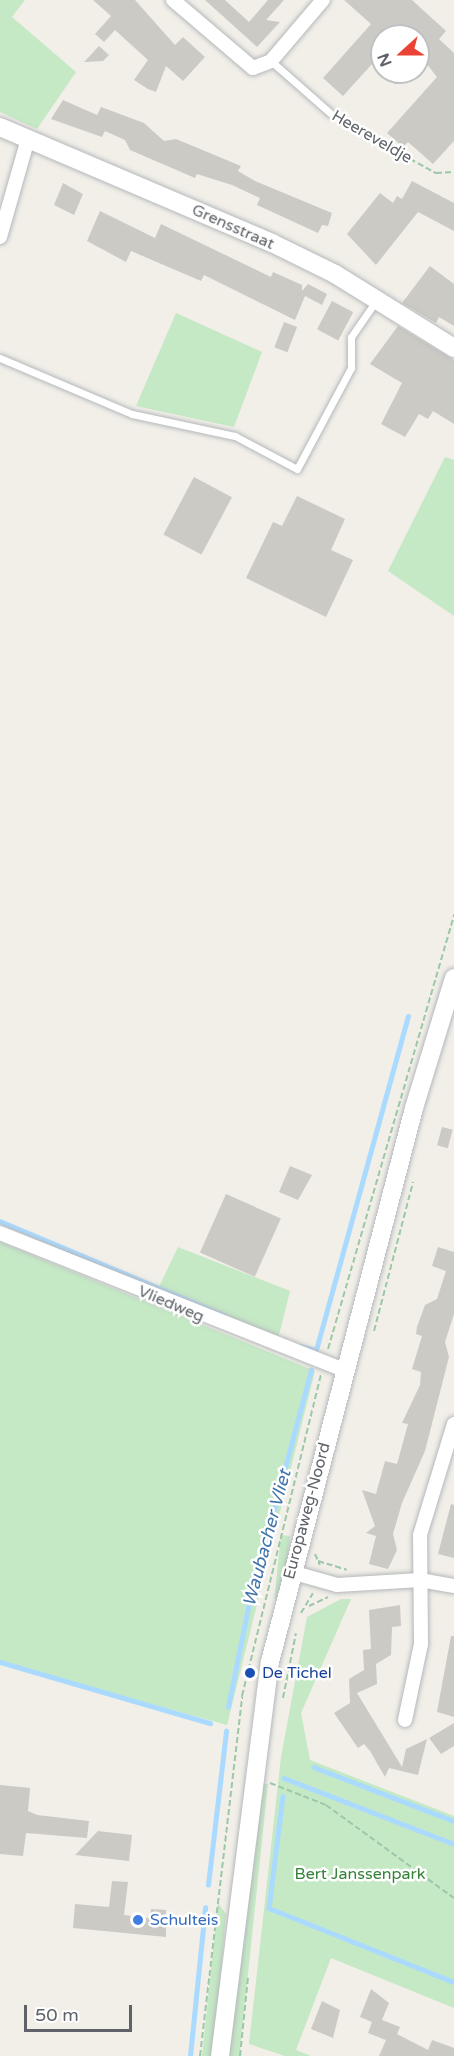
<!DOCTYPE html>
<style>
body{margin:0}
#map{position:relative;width:454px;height:2056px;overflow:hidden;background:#f1efe8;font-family:"Varela Round",sans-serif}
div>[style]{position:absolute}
.green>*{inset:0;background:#c5e8c5;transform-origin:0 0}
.stream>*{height:4.5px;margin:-2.25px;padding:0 2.25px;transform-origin:2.25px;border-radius:2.25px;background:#aadaff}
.building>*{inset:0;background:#cccac5;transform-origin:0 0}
.path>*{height:2px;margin-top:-1px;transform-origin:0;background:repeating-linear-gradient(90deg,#9cc7a9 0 6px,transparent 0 9px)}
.roads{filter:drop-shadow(0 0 2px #b5b8bc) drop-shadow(0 0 2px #b5b8bc)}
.lane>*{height:7px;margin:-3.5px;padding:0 3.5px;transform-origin:3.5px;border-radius:3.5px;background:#fff}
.street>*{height:14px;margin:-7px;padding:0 7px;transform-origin:7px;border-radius:7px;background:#fff}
.secondary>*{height:18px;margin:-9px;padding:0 9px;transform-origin:9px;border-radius:9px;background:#fff}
.dots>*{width:16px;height:16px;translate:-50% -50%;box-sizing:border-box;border:3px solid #fff;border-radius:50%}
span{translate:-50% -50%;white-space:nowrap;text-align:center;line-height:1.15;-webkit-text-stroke:5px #fff;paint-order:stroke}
.street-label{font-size:16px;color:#5f6368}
.transit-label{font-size:16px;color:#164399}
.left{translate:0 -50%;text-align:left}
.park-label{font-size:16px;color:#348238}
.shop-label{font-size:16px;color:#366cbe}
.water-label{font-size:18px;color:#4174aa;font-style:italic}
.north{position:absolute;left:370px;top:24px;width:60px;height:60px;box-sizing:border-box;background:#fff;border:2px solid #bfc1c3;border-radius:50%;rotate:249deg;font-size:16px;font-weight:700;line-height:24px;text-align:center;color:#5f6368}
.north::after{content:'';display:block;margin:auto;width:21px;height:27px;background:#ea4335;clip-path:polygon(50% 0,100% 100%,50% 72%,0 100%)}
.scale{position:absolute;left:24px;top:2005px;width:108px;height:27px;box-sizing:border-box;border:3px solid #5f6368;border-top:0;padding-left:8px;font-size:18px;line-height:21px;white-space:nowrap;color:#5f6368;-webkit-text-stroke:4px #fff;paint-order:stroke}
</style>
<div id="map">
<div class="green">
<i style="clip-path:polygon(0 0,25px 0,12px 17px,76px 72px,37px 129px,0 112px)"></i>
<i style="clip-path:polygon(176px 313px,262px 352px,234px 427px,136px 406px)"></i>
<i style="clip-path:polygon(445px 457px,454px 460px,454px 616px,388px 571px)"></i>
<i style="clip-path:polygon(0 1242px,315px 1371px,227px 1725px,0 1662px)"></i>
<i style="clip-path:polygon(178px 1247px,290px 1291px,277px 1343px,157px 1291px)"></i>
<i style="left:281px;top:1535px;width:9px;height:64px;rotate:6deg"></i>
<i style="clip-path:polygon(351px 1599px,301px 1713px,310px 1760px,454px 1816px,454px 2008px,331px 1958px,296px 2050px,311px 2056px,285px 2056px,249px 2044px,281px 1757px,307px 1617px,341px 1599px)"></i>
<i style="left:258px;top:1783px;width:10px;height:275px;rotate:6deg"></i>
<i style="clip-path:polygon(218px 1903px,226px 1914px,221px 1971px,212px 2056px,202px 2056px)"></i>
</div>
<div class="stream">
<i style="left:0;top:1221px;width:243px;rotate:22.8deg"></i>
<i style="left:300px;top:1346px;width:16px;rotate:14deg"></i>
<i style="left:316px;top:1350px;width:346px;rotate:-74.6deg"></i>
<i style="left:0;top:1662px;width:219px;rotate:16.2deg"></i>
<i style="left:228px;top:1707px;width:106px;rotate:-78.6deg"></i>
<i style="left:249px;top:1603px;width:241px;rotate:-75.1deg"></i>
<i style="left:314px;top:1767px;width:150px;rotate:21.1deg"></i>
<i style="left:284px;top:1778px;width:182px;rotate:21.2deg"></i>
<i style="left:283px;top:1796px;width:113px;rotate:97.1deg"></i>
<i style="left:269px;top:1908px;width:199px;rotate:21.8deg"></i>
<i style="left:208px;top:1885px;width:155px;rotate:-83.3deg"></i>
<i style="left:190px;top:2056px;width:149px;rotate:-84.2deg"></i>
</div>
<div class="building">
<i style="clip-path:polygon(93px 0,135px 0,175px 45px,183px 37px,205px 57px,183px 81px,166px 66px,156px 92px,148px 89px,134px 80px,148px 60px,115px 30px,104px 42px,95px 34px,111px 16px)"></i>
<i style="clip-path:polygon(205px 0,225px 0,249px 22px,268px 0,284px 0,266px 20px,280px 22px,257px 47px)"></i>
<i style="clip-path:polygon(344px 0,412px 0,446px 31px,439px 39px,454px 53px,454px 141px,433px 164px,408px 142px,403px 147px,387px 133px,437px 77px,418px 53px,418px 36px,382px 36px,382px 53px,343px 96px,323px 78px,371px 24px)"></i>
<i style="clip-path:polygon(99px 46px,109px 55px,103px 61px,84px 62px)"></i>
<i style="clip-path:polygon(63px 100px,97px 115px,101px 107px,144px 123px,164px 141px,176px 139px,241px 166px,238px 171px,255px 181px,332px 213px,328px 226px,322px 225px,318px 233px,257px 205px,260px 198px,232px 185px,197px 174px,195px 178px,130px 150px,125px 140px,105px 131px,102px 137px,51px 119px)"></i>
<i style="clip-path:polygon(412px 181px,454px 203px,454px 231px,418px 212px,376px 265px,347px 234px,380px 193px,393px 203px,397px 196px,402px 199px)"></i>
<i style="clip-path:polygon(63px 183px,83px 194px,74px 215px,54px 205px)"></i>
<i style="clip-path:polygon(100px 211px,155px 238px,161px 224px,271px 277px,273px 272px,302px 285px,302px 291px,308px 284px,327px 294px,322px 305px,305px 296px,295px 320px,204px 275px,201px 281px,131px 251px,126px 262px,87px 241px)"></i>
<i style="clip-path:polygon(430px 266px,454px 284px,454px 326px,439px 317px,436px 323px,402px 303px)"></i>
<i style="left:332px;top:301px;width:24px;height:32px;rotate:28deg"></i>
<i style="left:284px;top:322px;width:14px;height:27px;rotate:21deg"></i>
<i style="clip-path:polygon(398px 326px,454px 360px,454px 424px,433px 411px,428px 419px,419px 414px,405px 437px,381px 424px,402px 383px,370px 364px)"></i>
<i style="left:194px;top:477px;width:43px;height:65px;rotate:28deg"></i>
<i style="clip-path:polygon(297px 496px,345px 519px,331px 550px,353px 560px,326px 617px,246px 578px,273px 522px,282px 526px)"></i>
<i style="left:442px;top:1127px;width:11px;height:19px;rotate:15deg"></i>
<i style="clip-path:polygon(290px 1166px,312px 1175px,298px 1200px,279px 1192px)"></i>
<i style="left:226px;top:1194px;width:60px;height:64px;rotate:24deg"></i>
<i style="clip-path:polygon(438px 1247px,454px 1252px,454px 1314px,445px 1342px,449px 1357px,425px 1451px,402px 1503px,393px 1534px,397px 1550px,388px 1569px,369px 1564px,376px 1536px,366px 1533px,375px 1526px,362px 1490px,376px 1494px,385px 1461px,397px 1464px,408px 1424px,402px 1423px,420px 1385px,421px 1372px,412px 1369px,422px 1336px,416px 1334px,417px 1327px,425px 1305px,437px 1299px,446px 1271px,432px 1266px)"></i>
<i style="clip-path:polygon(451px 1504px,454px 1505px,454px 1558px,438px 1554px)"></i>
<i style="clip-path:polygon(400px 1605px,401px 1626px,392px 1627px,391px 1655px,376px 1664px,377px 1684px,357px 1693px,402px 1767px,406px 1749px,427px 1739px,418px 1775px,389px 1768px,385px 1777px,370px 1751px,364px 1744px,358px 1748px,334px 1713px,350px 1703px,349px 1679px,364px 1670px,363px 1650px,371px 1649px,369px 1610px)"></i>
<i style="clip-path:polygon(451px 1636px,454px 1636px,454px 1717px,437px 1712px)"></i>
<i style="clip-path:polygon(454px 1723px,454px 1746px,441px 1754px,429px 1738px)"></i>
<i style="clip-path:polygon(0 1785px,30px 1788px,28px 1811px,37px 1815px,89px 1821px,87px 1838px,26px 1833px,23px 1856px,0 1854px)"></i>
<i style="clip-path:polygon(98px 1831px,132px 1835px,129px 1861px,75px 1855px)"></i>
<i style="clip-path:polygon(112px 1881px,128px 1882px,124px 1915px,150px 1918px,151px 1909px,166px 1910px,166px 1937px,73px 1928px,75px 1904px,109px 1907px)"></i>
<i style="clip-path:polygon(371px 1989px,389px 2003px,382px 2020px,400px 2027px,397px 2034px,428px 2050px,432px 2040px,454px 2048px,454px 2056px,379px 2056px,386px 2040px,368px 2033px,372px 2022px,360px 2017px)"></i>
<i style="clip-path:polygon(322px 2001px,340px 2010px,333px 2038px,311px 2029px)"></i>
</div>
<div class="path">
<i style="left:339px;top:120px;width:111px;rotate:28.7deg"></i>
<i style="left:436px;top:173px;width:18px;rotate:-3deg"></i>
<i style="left:374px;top:1331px;width:154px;rotate:-75.3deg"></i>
<i style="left:328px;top:1349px;width:453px;rotate:-73.8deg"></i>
<i style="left:315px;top:1554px;width:12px;rotate:66deg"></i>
<i style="left:318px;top:1561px;width:30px;rotate:17deg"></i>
<i style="left:309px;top:1606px;width:21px;rotate:-25deg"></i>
<i style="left:301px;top:1613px;width:23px;rotate:-59deg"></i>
<i style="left:283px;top:1698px;width:66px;rotate:-78.7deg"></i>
<i style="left:270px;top:1783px;width:60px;rotate:21.4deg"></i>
<i style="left:326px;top:1805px;width:158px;rotate:36deg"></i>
<i style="left:200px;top:2056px;width:362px;rotate:-83.3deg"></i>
<i style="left:242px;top:1696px;width:331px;rotate:-76.2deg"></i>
<i style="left:240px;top:2056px;width:79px;rotate:-84.2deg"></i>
</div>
<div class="roads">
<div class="lane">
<i style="left:271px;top:61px;width:79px;rotate:41.4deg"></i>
<i style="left:0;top:358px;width:143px;rotate:23deg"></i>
<i style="left:132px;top:414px;width:105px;rotate:12.1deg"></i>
<i style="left:235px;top:436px;width:70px;rotate:28deg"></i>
<i style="left:297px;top:469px;width:115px;rotate:-61.9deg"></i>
<i style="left:351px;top:368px;width:31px;rotate:-90deg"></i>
<i style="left:351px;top:337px;width:44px;rotate:-55.2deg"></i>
</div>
<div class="street">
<i style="left:173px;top:0;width:105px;rotate:40.4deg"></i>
<i style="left:253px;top:68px;width:19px;rotate:-21deg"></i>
<i style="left:271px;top:61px;width:80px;rotate:-49.6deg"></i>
<i style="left:0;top:237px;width:102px;rotate:-74.1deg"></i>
<i style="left:0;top:1233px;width:370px;rotate:21.7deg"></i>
<i style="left:291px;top:1572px;width:48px;rotate:15.8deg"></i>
<i style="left:337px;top:1585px;width:83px;rotate:-3.4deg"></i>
<i style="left:420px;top:1580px;width:35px;rotate:10deg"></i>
<i style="left:405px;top:1720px;width:78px;rotate:-78.1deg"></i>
<i style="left:421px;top:1644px;width:109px;rotate:-90.5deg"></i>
<i style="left:420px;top:1535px;width:116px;rotate:-73deg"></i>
</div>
<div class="secondary">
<i style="left:0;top:127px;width:296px;rotate:23.1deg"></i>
<i style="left:272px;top:243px;width:70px;rotate:26.2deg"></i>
<i style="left:335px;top:274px;width:140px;rotate:31.9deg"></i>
<i style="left:220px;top:2056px;width:397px;rotate:-82.8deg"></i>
<i style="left:270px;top:1662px;width:572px;rotate:-75.43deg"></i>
<i style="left:414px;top:1108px;width:136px;rotate:-72.9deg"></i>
</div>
</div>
<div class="dots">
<i style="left:250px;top:1673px;background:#1a4fb4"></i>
<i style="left:138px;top:1920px;background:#3f7fe0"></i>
</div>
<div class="street-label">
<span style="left:372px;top:137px;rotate:30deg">Heereveldje</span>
<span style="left:233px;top:227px;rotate:24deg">Grensstraat</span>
<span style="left:171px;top:1304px;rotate:23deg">Vliedweg</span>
<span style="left:307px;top:1511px;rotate:-75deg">Europaweg-Noord</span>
</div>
<div class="transit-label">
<span class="left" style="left:262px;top:1673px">De Tichel</span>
</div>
<div class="park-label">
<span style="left:360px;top:1874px">Bert Janssenpark</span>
</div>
<div class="shop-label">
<span class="left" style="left:150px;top:1920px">Schulteis</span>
</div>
<div class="water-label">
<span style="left:267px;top:1538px;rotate:-75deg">Waubacher Vliet</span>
</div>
<div class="north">N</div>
<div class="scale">50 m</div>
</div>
